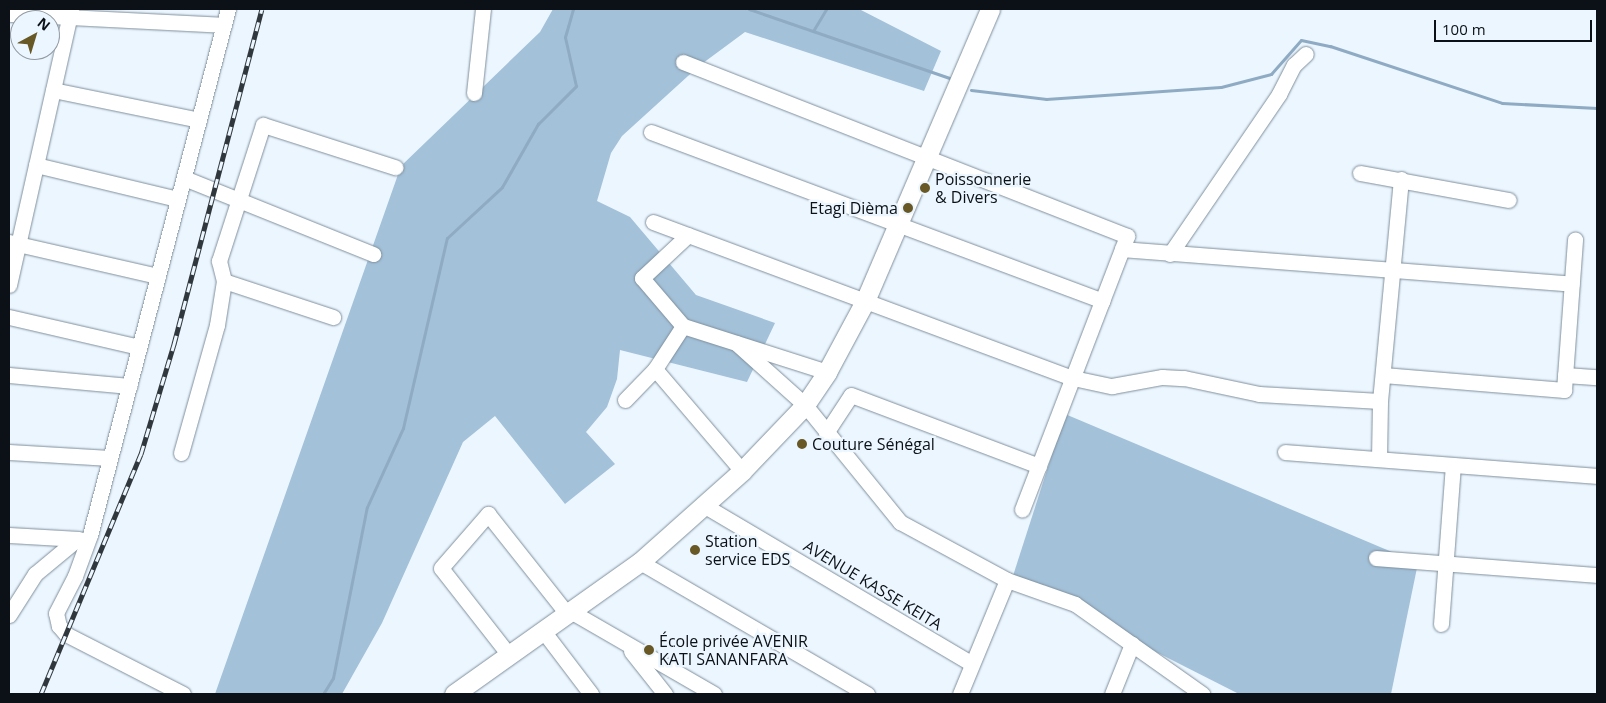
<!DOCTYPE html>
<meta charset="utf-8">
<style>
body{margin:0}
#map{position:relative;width:1606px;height:703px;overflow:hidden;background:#ecf6ff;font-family:"Open Sans",sans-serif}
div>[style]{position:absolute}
.forest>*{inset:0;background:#a3c1d9}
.stream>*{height:3px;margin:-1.5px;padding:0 1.5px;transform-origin:1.5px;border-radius:1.5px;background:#8fabc3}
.roads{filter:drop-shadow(0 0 1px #7f8f9c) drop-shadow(0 0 1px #7f8f9c)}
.minor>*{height:15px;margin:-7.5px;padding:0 7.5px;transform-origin:7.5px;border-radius:7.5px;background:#fff}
.major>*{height:19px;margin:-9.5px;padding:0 9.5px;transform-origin:9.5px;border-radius:9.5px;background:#fff}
.rail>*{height:5px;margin-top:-2.5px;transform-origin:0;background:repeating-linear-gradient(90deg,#ecf6ff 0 9px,#31383d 0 18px);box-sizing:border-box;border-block:1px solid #31383d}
.dots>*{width:14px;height:14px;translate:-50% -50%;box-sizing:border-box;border:2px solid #ecf6ff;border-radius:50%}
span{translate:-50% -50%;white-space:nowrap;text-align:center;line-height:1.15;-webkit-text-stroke:4.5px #ecf6ff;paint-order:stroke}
.poi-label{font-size:16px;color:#0b1116}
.left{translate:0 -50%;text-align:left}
.right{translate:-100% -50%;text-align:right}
.street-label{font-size:16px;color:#0b1116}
.frame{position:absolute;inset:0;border:10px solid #0b1116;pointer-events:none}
.north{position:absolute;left:10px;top:10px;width:50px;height:50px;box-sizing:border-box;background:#ecf6ff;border:1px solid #929aa2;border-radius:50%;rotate:39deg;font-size:14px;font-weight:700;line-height:20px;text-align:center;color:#0b1116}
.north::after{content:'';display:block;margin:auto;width:18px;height:22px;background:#675825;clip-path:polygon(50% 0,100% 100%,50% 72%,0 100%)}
.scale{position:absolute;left:1434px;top:20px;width:158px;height:22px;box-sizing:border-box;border:2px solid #0b1116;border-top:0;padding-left:6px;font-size:15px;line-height:18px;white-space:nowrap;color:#0b1116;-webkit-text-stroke:4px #ecf6ff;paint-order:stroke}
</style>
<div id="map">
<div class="forest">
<i style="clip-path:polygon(553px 9px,859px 9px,941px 51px,924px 91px,745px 32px,699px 66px,622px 136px,611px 153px,597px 201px,630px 217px,696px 295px,775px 323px,747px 382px,620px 350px,617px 379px,607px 407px,586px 432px,615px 464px,565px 504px,495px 416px,463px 442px,382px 623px,342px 694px,215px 694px,401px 166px,540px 32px)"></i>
<i style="clip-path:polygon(1065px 414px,1418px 563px,1391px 694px,1239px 694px,1012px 579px)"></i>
</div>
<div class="stream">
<i style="left:749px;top:9px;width:212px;rotate:19deg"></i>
<i style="left:813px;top:31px;width:26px;rotate:-59deg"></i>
<i style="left:971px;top:90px;width:76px;rotate:6.8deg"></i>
<i style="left:1046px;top:99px;width:175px;rotate:-3.9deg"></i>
<i style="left:1221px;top:87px;width:52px;rotate:-14.6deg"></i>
<i style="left:1271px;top:74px;width:45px;rotate:-48.6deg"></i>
<i style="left:1301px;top:40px;width:30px;rotate:12deg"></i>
<i style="left:1330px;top:46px;width:181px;rotate:18.3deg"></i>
<i style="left:1502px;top:103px;width:95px;rotate:3deg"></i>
<i style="left:323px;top:694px;width:19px;rotate:-58deg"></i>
<i style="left:333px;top:678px;width:174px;rotate:-78.8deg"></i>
<i style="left:367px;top:507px;width:87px;rotate:-65.5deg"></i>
<i style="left:403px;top:428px;width:195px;rotate:-77deg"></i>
<i style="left:447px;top:238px;width:75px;rotate:-42.8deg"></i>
<i style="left:502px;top:187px;width:73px;rotate:-60.3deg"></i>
<i style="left:538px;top:124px;width:54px;rotate:-45deg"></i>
<i style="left:576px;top:86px;width:50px;rotate:-102.7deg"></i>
<i style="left:565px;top:37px;width:29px;rotate:-74deg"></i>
</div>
<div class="roads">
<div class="minor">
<i style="left:9px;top:14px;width:215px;rotate:2.9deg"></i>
<i style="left:683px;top:62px;width:477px;rotate:21.4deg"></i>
<i style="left:1127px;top:236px;width:293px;rotate:111deg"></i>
<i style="left:53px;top:90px;width:149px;rotate:11.6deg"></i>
<i style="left:474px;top:93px;width:84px;rotate:-83.9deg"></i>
<i style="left:651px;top:132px;width:482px;rotate:20.5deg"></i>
<i style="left:36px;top:165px;width:146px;rotate:13.5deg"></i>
<i style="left:1360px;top:173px;width:151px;rotate:10.3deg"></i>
<i style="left:184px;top:178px;width:204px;rotate:21.9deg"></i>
<i style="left:653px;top:222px;width:448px;rotate:20.4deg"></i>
<i style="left:1073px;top:378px;width:40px;rotate:12deg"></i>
<i style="left:1112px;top:386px;width:51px;rotate:-10.2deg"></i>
<i style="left:1162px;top:377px;width:22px;rotate:3deg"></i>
<i style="left:1184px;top:378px;width:77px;rotate:12deg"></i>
<i style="left:1259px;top:394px;width:121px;rotate:3.3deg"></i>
<i style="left:688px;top:235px;width:63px;rotate:136.9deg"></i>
<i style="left:642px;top:278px;width:63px;rotate:49.5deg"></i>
<i style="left:683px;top:326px;width:151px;rotate:17.7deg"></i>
<i style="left:9px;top:242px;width:153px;rotate:12.9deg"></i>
<i style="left:1122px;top:249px;width:451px;rotate:4.4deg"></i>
<i style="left:1170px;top:254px;width:194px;rotate:-55.7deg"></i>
<i style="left:1279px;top:94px;width:33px;rotate:-63deg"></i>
<i style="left:1294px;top:65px;width:16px;rotate:-43deg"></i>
<i style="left:224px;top:281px;width:115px;rotate:18.3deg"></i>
<i style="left:9px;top:285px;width:283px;rotate:-77.3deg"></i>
<i style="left:9px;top:317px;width:133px;rotate:13deg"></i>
<i style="left:736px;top:343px;width:93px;rotate:41.9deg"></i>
<i style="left:805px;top:405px;width:151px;rotate:50.9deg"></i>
<i style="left:900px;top:522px;width:122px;rotate:28.5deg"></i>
<i style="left:1007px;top:580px;width:72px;rotate:19.4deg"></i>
<i style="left:1075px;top:604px;width:156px;rotate:35.3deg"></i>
<i style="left:655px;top:369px;width:134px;rotate:49.5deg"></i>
<i style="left:9px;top:375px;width:121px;rotate:5.2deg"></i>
<i style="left:1383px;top:375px;width:182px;rotate:4.7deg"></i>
<i style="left:1564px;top:390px;width:151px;rotate:-85.8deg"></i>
<i style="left:1565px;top:375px;width:32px;rotate:4deg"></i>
<i style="left:625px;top:400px;width:43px;rotate:-45.9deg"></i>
<i style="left:655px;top:369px;width:51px;rotate:-56.9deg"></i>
<i style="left:826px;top:433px;width:45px;rotate:-56.7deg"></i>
<i style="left:851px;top:395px;width:201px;rotate:20.7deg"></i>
<i style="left:9px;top:452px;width:101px;rotate:3.4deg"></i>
<i style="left:1285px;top:452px;width:313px;rotate:4.4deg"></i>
<i style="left:181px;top:453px;width:133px;rotate:-74.3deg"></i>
<i style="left:217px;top:325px;width:45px;rotate:-81deg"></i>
<i style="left:224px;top:281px;width:21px;rotate:-104deg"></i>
<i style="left:219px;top:261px;width:143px;rotate:-72.1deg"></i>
<i style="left:263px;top:125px;width:139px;rotate:17.7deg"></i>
<i style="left:1379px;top:459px;width:58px;rotate:-89deg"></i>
<i style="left:1380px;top:401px;width:223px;rotate:-84.6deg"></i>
<i style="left:705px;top:506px;width:310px;rotate:30.6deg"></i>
<i style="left:9px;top:535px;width:70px;rotate:3.3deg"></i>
<i style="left:1376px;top:558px;width:222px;rotate:4.4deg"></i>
<i style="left:640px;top:562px;width:263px;rotate:30.2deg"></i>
<i style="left:572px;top:612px;width:164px;rotate:30deg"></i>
<i style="left:9px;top:615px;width:49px;rotate:-57.6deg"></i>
<i style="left:35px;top:574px;width:53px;rotate:-39.7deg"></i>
<i style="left:1441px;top:624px;width:159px;rotate:-85.7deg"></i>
<i style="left:544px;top:632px;width:78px;rotate:52.8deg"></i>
<i style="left:631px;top:651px;width:55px;rotate:51.7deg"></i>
<i style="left:509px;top:655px;width:110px;rotate:-128deg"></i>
<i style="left:441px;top:568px;width:72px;rotate:-49deg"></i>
<i style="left:488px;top:514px;width:129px;rotate:51.6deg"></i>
<i style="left:183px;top:694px;width:131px;rotate:-152.9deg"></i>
<i style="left:66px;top:634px;width:11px;rotate:-131deg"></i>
<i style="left:59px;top:626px;width:13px;rotate:-103deg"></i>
<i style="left:56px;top:613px;width:42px;rotate:-62.8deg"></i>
<i style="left:75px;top:576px;width:44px;rotate:-69.9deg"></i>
<i style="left:90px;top:535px;width:544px;rotate:-75.3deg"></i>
<i style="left:960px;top:694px;width:123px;rotate:-67.6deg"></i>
<i style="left:1112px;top:694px;width:54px;rotate:-68.2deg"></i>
</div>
<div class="major">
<i style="left:454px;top:694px;width:228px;rotate:-35.4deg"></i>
<i style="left:640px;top:562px;width:137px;rotate:-41.7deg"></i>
<i style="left:742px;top:471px;width:91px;rotate:-46.3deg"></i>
<i style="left:805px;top:405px;width:40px;rotate:-56deg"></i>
<i style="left:827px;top:372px;width:81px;rotate:-61.8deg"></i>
<i style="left:865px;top:301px;width:318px;rotate:-66.8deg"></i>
</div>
</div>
<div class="rail">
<i style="left:41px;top:694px;width:260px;rotate:-67.4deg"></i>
<i style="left:141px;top:454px;width:115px;rotate:-73.3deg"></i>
<i style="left:174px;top:344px;width:346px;rotate:-75.3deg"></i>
</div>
<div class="dots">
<i style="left:925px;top:188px;background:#675825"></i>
<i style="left:908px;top:208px;background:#675825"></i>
<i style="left:802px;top:444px;background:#675825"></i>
<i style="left:695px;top:550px;background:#675825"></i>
<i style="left:649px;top:650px;background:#675825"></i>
</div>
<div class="poi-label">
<span class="left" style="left:935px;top:188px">Poissonnerie<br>&amp; Divers</span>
<span class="right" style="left:898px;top:208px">Etagi Dièma</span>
<span class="left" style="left:812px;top:444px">Couture Sénégal</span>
<span class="left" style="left:705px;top:550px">Station<br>service EDS</span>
<span class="left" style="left:659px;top:650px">École privée AVENIR<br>KATI SANANFARA</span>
</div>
<div class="street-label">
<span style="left:873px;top:585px;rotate:31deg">AVENUE KASSE KEITA</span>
</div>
<div class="frame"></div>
<div class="north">N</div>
<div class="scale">100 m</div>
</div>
